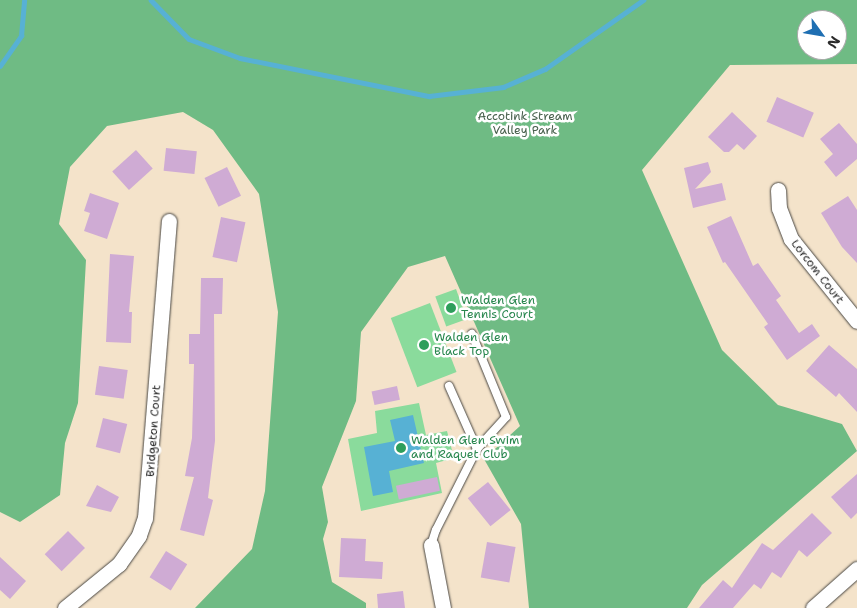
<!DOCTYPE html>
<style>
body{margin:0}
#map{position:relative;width:857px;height:608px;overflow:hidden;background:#f4e3ca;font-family:"Shantell Sans",sans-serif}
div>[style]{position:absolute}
.green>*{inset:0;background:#8adb9c;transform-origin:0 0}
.forest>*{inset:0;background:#6fbb84}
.water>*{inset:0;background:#57b1d4}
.stream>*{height:4.5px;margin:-2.25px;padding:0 2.25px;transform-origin:2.25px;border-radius:2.25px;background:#57b1d4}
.building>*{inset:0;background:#cfabd4;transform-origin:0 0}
.roads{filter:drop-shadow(0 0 1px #494743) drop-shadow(0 0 1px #494743)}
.lane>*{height:8px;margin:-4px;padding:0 4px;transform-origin:4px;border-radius:4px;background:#fff}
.street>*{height:15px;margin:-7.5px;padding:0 7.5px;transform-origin:7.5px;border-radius:7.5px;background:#fff}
.dots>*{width:14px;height:14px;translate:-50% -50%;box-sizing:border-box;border:2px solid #fff;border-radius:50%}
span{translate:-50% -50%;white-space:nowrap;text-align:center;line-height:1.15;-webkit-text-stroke:5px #fff;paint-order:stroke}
.park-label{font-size:12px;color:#48604d}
.street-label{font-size:12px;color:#2b2b2b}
.leisure-label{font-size:12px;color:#27864d}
.left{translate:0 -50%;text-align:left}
.north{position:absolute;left:797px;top:10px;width:50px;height:50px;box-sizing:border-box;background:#fff;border:1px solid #aaa;border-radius:50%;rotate:122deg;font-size:14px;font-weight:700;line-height:20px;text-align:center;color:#2b2b2b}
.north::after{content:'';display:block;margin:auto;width:18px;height:22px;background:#1f6fb2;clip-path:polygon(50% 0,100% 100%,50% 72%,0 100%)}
</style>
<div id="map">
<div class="green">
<i style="left:456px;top:289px;width:32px;height:22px;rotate:70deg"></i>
<i style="left:430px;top:303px;width:74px;height:42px;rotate:69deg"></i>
<i style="clip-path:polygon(419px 403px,426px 435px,447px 431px,454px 458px,436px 463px,442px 493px,361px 511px,348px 439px,377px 433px,375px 411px)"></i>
</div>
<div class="forest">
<i style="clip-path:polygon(evenodd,0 0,857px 0,857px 64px,730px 65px,642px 170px,722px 350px,778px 405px,842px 424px,857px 451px,702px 585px,687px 608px,529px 608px,521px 524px,484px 459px,520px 426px,445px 256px,408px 267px,361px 332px,356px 401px,322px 487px,328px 522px,323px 539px,332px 582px,366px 603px,366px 608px,195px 608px,252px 549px,265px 491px,278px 312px,259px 194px,213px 130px,183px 112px,107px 126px,70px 167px,59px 224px,86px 260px,78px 403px,65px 443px,60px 495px,20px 522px,0 512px,0 0,807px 20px,837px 20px,837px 50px,807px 50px,807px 20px)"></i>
</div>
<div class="water">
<i style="clip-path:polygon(413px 415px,424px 463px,389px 471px,393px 492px,373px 496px,364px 447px,395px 441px,390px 420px)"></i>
</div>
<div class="stream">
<i style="left:151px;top:0;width:54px;rotate:45.7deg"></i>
<i style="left:189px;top:39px;width:54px;rotate:20.4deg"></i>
<i style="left:240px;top:58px;width:193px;rotate:11.4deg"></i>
<i style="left:429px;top:96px;width:75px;rotate:-6.9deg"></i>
<i style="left:503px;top:87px;width:46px;rotate:-23.2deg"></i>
<i style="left:545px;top:69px;width:120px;rotate:-35.1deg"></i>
<i style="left:0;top:66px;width:37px;rotate:-55deg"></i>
<i style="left:21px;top:36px;width:36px;rotate:-85deg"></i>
</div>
<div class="building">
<i style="left:777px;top:97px;width:40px;height:27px;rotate:23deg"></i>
<i style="clip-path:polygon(732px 112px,757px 136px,744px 150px,737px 144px,729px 152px,724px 152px,708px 137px)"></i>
<i style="clip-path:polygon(839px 123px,857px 144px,857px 159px,836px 177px,824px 162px,833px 154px,820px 139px)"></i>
<i style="left:166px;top:148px;width:31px;height:23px;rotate:6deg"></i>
<i style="left:136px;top:150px;width:25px;height:32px;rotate:48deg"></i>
<i style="clip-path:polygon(708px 162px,711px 172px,695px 189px,722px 183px,726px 200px,693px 208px,684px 168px)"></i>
<i style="left:227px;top:167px;width:32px;height:25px;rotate:64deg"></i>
<i style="clip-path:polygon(90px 193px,119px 203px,107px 239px,84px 231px,90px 213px,84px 211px)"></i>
<i style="clip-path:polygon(848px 196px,857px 210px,857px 263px,842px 247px,821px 213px)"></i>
<i style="clip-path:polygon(731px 216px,753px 266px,758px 263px,781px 296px,776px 300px,799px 333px,812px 324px,820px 336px,787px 360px,764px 327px,768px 324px,725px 262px,723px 263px,707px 227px)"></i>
<i style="left:221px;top:217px;width:25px;height:41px;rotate:12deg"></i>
<i style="clip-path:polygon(110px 254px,134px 256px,129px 312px,132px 312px,131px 343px,106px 342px)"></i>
<i style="clip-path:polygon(201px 278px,223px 278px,222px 314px,214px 314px,215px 441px,208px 498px,213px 500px,204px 536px,180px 530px,194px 477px,185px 476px,192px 438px,194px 364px,189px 364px,189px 334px,200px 334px)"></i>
<i style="clip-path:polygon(829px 345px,857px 369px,857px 412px,839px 393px,836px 397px,806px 371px)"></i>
<i style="left:99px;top:366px;width:29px;height:29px;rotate:8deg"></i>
<i style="left:397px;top:386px;width:14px;height:26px;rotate:78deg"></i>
<i style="left:103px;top:418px;width:25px;height:30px;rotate:14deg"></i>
<i style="clip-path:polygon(857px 474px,857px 513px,851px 519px,831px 497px)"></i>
<i style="left:437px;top:477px;width:14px;height:42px;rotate:78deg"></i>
<i style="left:488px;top:482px;width:36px;height:26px;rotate:51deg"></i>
<i style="clip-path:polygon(97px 485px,119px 497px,111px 512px,86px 506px)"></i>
<i style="clip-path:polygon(812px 513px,832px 533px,807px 557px,799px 550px,781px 578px,772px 572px,761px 589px,754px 584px,733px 608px,699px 608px,723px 580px,732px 588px,762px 543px,773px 550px)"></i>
<i style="left:68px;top:531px;width:24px;height:33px;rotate:45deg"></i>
<i style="clip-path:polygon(341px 538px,366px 539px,365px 561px,383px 562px,382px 579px,339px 577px)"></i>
<i style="left:487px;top:542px;width:29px;height:36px;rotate:10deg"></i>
<i style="left:166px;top:551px;width:25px;height:31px;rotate:32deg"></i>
<i style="clip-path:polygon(0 557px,26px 581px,10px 599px,0 590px)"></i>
<i style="clip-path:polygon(403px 591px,405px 608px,378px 608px,377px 594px)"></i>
</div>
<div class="roads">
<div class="lane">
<i style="left:449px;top:386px;width:69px;rotate:66deg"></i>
<i style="left:431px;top:545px;width:16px;rotate:-72deg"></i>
<i style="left:436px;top:530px;width:91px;rotate:-63.2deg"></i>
<i style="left:477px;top:449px;width:43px;rotate:-47.8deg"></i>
<i style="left:506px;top:417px;width:90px;rotate:-112.3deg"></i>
</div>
<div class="street">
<i style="left:778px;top:190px;width:18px;rotate:87deg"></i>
<i style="left:779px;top:208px;width:33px;rotate:69deg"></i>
<i style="left:791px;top:239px;width:105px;rotate:51.2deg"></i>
<i style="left:431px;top:545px;width:64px;rotate:79.2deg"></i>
<i style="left:65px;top:608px;width:70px;rotate:-39.2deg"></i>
<i style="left:119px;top:564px;width:35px;rotate:-55deg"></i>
<i style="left:139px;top:535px;width:18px;rotate:-71deg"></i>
<i style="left:145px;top:518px;width:298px;rotate:-85.4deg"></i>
<i style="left:813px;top:608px;width:59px;rotate:-41.6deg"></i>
</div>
</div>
<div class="dots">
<i style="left:451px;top:308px;background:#2e9e5b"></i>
<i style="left:424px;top:345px;background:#2e9e5b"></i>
<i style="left:401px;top:448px;background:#2e9e5b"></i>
</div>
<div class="park-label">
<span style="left:525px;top:124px">Accotink Stream<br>Valley Park</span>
</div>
<div class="street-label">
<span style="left:817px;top:272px;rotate:52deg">Lorcom Court</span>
<span style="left:154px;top:431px;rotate:-86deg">Bridgeton Court</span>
</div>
<div class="leisure-label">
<span class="left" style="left:461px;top:308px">Walden Glen<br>Tennis Court</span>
<span class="left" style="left:434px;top:345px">Walden Glen<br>Black Top</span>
<span class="left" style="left:411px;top:448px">Walden Glen Swim<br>and Raquet Club</span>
</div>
<div class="north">N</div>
</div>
